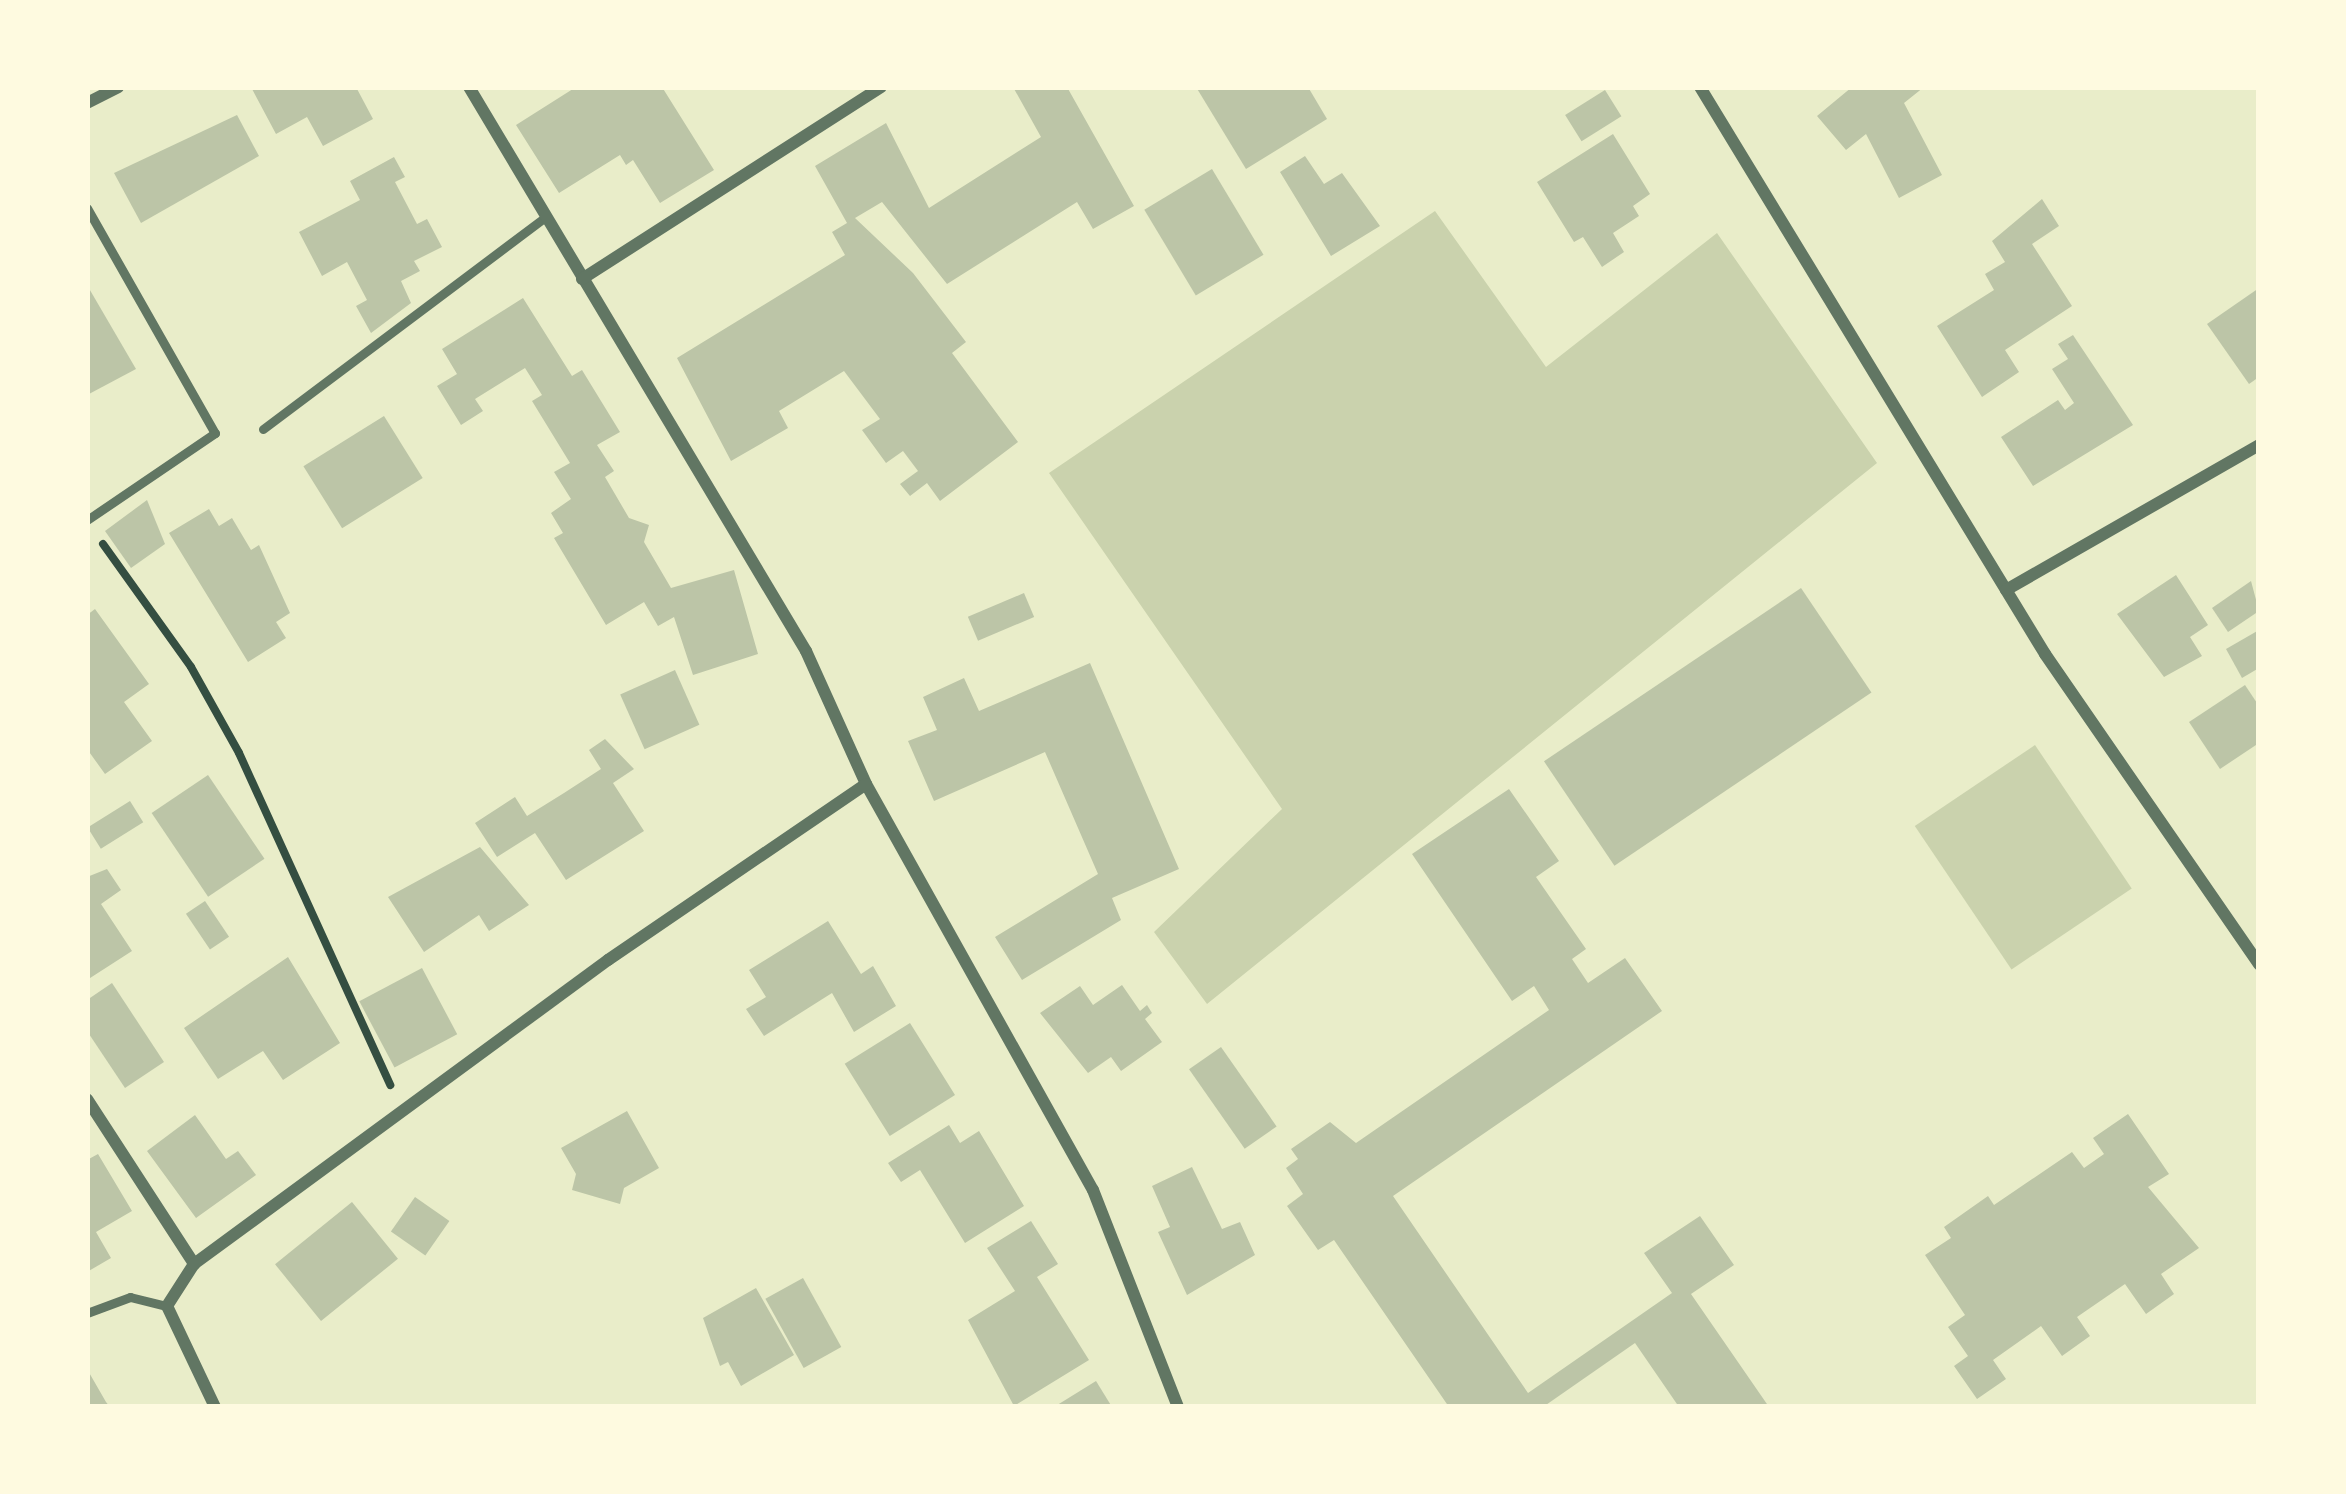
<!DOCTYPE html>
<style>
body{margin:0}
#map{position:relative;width:2346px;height:1494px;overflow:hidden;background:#e9edc9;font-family:Manrope,sans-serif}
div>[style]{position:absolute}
.green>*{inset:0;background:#cad2ad;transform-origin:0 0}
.building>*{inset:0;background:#bcc5a7;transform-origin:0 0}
.path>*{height:8px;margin:-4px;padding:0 4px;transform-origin:4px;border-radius:4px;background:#344e41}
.service>*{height:9px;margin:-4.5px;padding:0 4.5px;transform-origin:4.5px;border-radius:4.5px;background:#617663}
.minor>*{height:12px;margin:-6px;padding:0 6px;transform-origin:6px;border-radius:6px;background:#617663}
span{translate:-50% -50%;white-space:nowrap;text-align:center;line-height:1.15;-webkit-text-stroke:12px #fefae0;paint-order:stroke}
.frame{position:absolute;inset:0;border:90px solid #fefae0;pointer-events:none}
</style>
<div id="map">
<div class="green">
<i style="clip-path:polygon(1435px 211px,1546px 367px,1717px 233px,1877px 463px,1207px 1004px,1154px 932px,1282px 809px,1049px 473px)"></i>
<i style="left:2035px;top:745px;width:173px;height:145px;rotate:56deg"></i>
</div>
<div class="building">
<i style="clip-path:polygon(251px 87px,356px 87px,373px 119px,323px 146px,307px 117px,276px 134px)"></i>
<i style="clip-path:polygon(576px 87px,662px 87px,714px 170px,660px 203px,633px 160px,626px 165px,620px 155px,559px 193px,516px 125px)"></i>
<i style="clip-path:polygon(1013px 87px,1067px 87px,1134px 206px,1093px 229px,1077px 202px,947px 284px,882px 202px,855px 218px,913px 273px,966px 342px,952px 353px,1018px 442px,940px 501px,927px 483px,910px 496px,900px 484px,918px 471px,903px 451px,886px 463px,862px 430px,880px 419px,844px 371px,779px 411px,788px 428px,731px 461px,677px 358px,845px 255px,832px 232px,847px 223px,815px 166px,886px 123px,929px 208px,1041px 137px)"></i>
<i style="clip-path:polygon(1196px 87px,1308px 87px,1327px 119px,1246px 169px)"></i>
<i style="clip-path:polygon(1852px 87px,1924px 87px,1904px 103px,1942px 175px,1899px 198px,1866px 134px,1846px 150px,1817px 116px)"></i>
<i style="left:1605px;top:90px;width:31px;height:47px;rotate:58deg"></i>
<i style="clip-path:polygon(237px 115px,259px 156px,141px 223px,114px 173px)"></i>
<i style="clip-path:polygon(1613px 134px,1650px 194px,1633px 206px,1639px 216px,1613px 233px,1624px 252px,1602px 267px,1583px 237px,1574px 242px,1537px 182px)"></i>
<i style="clip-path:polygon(1305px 156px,1324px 184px,1342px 173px,1380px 226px,1331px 256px,1280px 172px)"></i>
<i style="clip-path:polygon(394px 157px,405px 177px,395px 182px,417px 224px,427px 219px,442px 247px,414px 261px,420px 271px,401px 281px,411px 303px,371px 333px,356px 306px,367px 300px,347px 262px,322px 276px,299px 232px,360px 200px,350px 181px)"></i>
<i style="left:1212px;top:169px;width:100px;height:79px;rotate:59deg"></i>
<i style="clip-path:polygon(2042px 199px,2059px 226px,2032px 244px,2072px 306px,2005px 350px,2019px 372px,1982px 397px,1937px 326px,1994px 290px,1985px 274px,2005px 262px,1992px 241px)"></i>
<i style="clip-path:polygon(87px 285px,136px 369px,89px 394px,87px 390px)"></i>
<i style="clip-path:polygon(2259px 288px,2259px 377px,2249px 384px,2207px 324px)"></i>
<i style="clip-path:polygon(523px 298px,572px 376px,582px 370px,620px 432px,597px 445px,614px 471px,605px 477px,629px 518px,649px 525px,644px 542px,671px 588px,734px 570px,758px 654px,693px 675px,674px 617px,658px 626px,644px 602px,606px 625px,554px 538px,563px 533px,551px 513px,571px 499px,554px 472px,570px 463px,532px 401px,542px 395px,525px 368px,475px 399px,483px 411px,461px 425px,437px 386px,457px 374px,442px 349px)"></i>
<i style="clip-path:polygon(2073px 335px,2133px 425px,2033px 486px,2001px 437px,2058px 400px,2065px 410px,2074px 403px,2052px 369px,2068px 359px,2058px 344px)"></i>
<i style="left:384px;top:416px;width:73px;height:95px;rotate:58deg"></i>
<i style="clip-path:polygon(147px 500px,165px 544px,131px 568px,105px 531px)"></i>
<i style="clip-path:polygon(209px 509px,219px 526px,232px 518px,251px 550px,259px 545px,290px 613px,276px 622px,286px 638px,248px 662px,169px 533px)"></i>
<i style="clip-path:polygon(2176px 575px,2208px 625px,2190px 637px,2202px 656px,2164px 677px,2117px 614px)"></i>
<i style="clip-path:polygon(2251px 581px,2259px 611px,2228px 632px,2212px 608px)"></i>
<i style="left:1801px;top:588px;width:126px;height:310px;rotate:56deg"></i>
<i style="left:1024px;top:593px;width:26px;height:61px;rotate:67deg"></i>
<i style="clip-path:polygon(95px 609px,149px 684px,124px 702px,152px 741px,105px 774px,87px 749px,87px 615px)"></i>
<i style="clip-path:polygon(2259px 630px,2259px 668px,2242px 678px,2226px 649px)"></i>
<i style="clip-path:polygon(1090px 663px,1179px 869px,1112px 898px,1121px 920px,1022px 980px,995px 937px,1098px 874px,1045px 752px,934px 801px,908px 741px,937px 730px,923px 697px,964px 678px,979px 711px)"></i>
<i style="left:675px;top:670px;width:60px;height:60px;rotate:66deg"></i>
<i style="clip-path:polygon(2245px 685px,2259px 706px,2259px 743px,2220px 769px,2189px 722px)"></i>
<i style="clip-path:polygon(605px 739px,634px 769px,613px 783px,644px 831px,566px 880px,535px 833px,497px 857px,475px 823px,515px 797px,527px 816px,564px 793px,601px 769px,589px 750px)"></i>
<i style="left:208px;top:775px;width:101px;height:68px;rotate:56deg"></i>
<i style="clip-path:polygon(1509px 789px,1559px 861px,1536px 877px,1586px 949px,1572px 959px,1588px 983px,1625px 958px,1662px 1011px,1393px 1196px,1528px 1393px,1672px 1293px,1644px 1253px,1700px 1216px,1734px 1265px,1691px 1294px,1769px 1407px,1679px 1407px,1635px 1343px,1543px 1407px,1449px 1407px,1334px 1240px,1318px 1250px,1287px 1206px,1303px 1194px,1286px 1168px,1298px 1159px,1291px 1149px,1330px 1122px,1356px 1143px,1549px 1010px,1534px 986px,1512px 1001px,1412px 854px)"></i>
<i style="left:130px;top:801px;width:25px;height:50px;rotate:58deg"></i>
<i style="clip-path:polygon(480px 847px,529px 905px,489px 931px,479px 915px,424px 952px,388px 897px)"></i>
<i style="clip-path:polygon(107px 869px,121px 890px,101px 904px,132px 951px,87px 980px,87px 877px)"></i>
<i style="left:205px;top:901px;width:43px;height:23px;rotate:56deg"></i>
<i style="clip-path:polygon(828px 921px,861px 974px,873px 966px,896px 1006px,854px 1032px,832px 993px,764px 1036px,746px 1009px,766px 997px,749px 970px)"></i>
<i style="clip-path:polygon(288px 957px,340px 1043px,283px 1080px,263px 1051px,218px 1079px,184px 1028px)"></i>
<i style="left:422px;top:968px;width:75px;height:71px;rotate:62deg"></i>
<i style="clip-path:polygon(112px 983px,164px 1062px,125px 1088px,87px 1031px,87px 1000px)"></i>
<i style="clip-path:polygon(1122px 985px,1140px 1011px,1147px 1005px,1152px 1013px,1145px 1019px,1162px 1042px,1121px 1071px,1111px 1057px,1088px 1073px,1040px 1013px,1080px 986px,1093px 1005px)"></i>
<i style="left:910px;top:1023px;width:85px;height:77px;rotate:58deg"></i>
<i style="left:1221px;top:1047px;width:97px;height:39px;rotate:55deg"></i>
<i style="clip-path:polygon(627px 1111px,659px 1168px,624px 1188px,620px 1204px,572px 1190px,576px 1174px,561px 1148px)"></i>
<i style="clip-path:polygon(2128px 1114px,2169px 1174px,2148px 1187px,2199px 1248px,2161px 1274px,2174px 1294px,2146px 1314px,2125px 1284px,2077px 1317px,2090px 1336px,2062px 1356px,2041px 1326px,1993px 1360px,2006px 1379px,1977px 1399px,1954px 1366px,1968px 1356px,1948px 1327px,1965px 1315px,1925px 1255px,1951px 1238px,1944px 1227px,1988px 1196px,1994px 1205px,2072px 1152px,2084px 1168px,2104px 1154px,2093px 1138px)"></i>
<i style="clip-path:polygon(195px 1115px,226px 1159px,238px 1151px,256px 1175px,196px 1218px,147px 1151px)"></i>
<i style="clip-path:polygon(949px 1125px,960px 1143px,979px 1131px,1024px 1206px,965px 1243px,920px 1170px,901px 1182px,888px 1163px)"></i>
<i style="clip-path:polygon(98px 1154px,132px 1211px,96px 1232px,111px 1258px,87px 1272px,87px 1160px)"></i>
<i style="clip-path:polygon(1192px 1167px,1222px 1229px,1240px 1222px,1255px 1255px,1187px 1295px,1158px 1232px,1170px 1227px,1152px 1186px)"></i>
<i style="left:415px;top:1197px;width:42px;height:42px;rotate:35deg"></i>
<i style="left:352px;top:1202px;width:73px;height:99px;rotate:51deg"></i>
<i style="clip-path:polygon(1031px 1221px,1058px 1264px,1037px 1277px,1089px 1360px,1014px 1406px,968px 1320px,1015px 1291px,987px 1248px)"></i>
<i style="left:803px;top:1278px;width:79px;height:43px;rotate:61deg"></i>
<i style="clip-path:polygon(756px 1288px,794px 1355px,741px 1386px,728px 1362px,720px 1366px,703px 1318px)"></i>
<i style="clip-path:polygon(87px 1369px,106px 1402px,110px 1407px,87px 1407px)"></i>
<i style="clip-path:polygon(1096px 1381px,1112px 1407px,1054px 1407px)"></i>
</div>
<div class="path">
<i style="left:103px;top:544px;width:151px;rotate:54.4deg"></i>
<i style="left:191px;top:667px;width:98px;rotate:60.8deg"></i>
<i style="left:239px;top:753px;width:365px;rotate:65.5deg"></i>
</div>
<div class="service">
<i style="left:87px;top:208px;width:259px;rotate:60.4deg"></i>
<i style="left:215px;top:433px;width:155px;rotate:145.8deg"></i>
<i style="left:263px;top:429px;width:351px;rotate:-36.9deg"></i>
<i style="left:87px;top:1313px;width:46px;rotate:-20.4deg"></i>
<i style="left:130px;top:1297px;width:38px;rotate:14deg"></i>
</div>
<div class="minor">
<i style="left:469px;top:87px;width:657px;rotate:59.14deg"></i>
<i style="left:806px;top:651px;width:146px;rotate:65.7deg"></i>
<i style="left:866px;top:784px;width:465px;rotate:60.8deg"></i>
<i style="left:1093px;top:1190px;width:233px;rotate:68.6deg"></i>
<i style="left:1700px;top:87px;width:664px;rotate:58.68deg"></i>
<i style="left:2045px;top:654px;width:377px;rotate:55.4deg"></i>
<i style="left:87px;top:103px;width:35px;rotate:-27deg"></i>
<i style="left:582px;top:279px;width:355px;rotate:-32.7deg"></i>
<i style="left:2006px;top:590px;width:292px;rotate:-29.8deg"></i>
<i style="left:87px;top:1099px;width:197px;rotate:57deg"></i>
<i style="left:215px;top:1407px;width:112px;rotate:-115.4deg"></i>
<i style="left:167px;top:1306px;width:50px;rotate:-57.3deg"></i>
<i style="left:194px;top:1264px;width:514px;rotate:-36.29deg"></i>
<i style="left:608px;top:960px;width:312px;rotate:-34.3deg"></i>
</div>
<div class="frame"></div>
</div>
